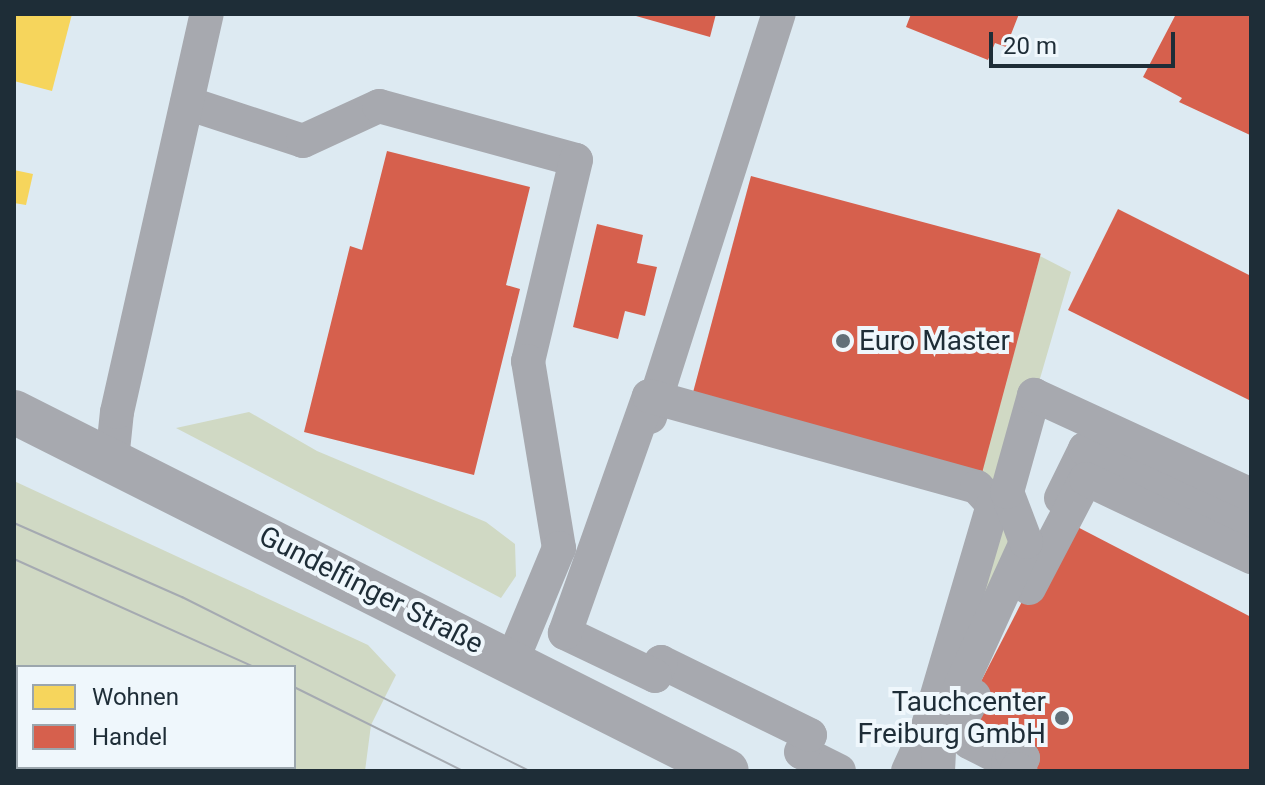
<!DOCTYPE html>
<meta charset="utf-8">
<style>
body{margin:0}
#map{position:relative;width:1265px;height:785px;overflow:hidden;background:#ddeaf2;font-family:Roboto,sans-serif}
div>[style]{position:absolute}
.green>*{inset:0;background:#d0d9c4}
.homes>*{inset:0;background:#f6d55c}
.shops>*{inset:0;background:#d6604d;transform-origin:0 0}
.stream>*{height:18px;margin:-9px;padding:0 9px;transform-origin:9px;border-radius:9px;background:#c499af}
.service>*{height:34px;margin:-17px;padding:0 17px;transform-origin:17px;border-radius:17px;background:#a7a9af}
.tertiary>*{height:44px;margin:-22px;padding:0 22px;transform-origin:22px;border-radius:22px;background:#a7a9af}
.tram>*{height:2px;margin:-1px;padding:0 1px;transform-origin:1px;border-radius:1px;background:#a5aab1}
.dots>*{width:22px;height:22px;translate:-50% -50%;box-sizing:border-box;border:4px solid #eff7fc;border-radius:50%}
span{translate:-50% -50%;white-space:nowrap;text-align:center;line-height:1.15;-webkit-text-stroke:8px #eff7fc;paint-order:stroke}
.poi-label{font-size:28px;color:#1e2d37}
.left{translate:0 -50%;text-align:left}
.right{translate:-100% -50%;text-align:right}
.street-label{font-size:28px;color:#1e2d37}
.frame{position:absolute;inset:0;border:16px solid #1e2d37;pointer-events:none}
.legend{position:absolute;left:16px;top:665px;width:280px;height:104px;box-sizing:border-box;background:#eff7fc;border:2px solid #9ba6ad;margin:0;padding:10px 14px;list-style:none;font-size:24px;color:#1e2d37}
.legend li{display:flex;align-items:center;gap:16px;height:40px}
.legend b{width:40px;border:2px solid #9ba6ad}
.scale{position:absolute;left:989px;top:32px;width:186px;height:36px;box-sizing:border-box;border:4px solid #1e2d37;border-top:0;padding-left:10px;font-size:24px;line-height:28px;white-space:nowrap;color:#1e2d37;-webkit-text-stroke:6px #eff7fc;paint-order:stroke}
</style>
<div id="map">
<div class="green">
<i style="clip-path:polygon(1040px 256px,1071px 272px,1007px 492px,1026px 542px,910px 764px,984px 532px,977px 487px)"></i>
<i style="clip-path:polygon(249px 412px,317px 451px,486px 522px,515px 544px,516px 576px,501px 598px,176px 428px)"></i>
<i style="clip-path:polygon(evenodd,14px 481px,368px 645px,396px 675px,371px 725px,365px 771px,14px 771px,14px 481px,18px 667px,294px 667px,294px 767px,18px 767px,18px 667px)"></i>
</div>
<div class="homes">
<i style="clip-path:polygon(14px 14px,72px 14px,52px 91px,14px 81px)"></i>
<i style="clip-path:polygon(14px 170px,33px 174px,26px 205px,14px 203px)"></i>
</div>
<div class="shops">
<i style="clip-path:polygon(629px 14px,716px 14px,710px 37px)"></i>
<i style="clip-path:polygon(911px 14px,1019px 14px,1006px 47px,995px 43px,988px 60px,906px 27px)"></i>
<i style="clip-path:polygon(1176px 14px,1251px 14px,1250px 135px,1179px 102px,1182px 98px,1143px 77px)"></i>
<i style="clip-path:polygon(387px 151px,530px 187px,506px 285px,520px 289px,474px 475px,304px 432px,350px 246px,362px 250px)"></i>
<i style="left:751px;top:176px;width:300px;height:240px;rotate:15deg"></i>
<i style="clip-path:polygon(1118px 209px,1251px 276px,1251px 401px,1068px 310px)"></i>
<i style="clip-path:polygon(597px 224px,643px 235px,637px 263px,657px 267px,645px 316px,625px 311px,618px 339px,573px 327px)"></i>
<i style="clip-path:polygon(1064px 520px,1251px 617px,1251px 771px,1021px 771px,957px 728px)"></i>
</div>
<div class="stream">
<i style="left:14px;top:698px;width:4px;rotate:27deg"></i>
<i style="left:162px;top:767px;width:9px;rotate:27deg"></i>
</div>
<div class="service">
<i style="left:187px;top:103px;width:122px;rotate:18.1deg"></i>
<i style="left:303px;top:141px;width:84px;rotate:-24.7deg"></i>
<i style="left:379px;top:106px;width:204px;rotate:15.3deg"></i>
<i style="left:576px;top:160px;width:207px;rotate:103.4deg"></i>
<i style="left:528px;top:361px;width:190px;rotate:80.6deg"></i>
<i style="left:559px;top:548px;width:122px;rotate:112.6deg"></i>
<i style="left:650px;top:417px;width:423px;rotate:-72.3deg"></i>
<i style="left:112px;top:460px;width:48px;rotate:-84.1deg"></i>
<i style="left:117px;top:412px;width:408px;rotate:-77.3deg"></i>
<i style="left:1061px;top:498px;width:55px;rotate:-63.9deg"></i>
<i style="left:1085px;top:449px;width:185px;rotate:26deg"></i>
<i style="left:1029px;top:588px;width:123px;rotate:-62.4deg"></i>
<i style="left:1086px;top:479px;width:183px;rotate:25.3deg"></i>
<i style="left:974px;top:696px;width:36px;rotate:118deg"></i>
<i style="left:957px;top:728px;width:18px;rotate:27deg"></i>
<i style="left:973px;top:736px;width:7px;rotate:124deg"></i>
<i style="left:969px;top:742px;width:44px;rotate:27.1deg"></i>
<i style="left:1008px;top:762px;width:10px;rotate:-66deg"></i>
<i style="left:1012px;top:753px;width:12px;rotate:24deg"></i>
<i style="left:1023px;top:758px;width:13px;rotate:119deg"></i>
<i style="left:1017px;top:769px;width:4px;rotate:27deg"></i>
<i style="left:839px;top:771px;width:42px;rotate:-153.4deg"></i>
<i style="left:801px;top:752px;width:19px;rotate:-62deg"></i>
<i style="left:810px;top:735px;width:166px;rotate:-153.9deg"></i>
<i style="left:661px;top:662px;width:15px;rotate:113deg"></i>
<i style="left:655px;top:676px;width:100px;rotate:-154.5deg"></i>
<i style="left:565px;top:633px;width:251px;rotate:-70.5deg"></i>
<i style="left:649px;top:396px;width:340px;rotate:15.5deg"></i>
<i style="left:977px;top:487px;width:24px;rotate:48deg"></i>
<i style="left:993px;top:505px;width:237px;rotate:106.4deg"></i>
<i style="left:926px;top:732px;width:43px;rotate:114.8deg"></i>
<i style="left:938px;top:771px;width:40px;rotate:-87.1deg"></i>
<i style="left:940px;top:731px;width:208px;rotate:-65.5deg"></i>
<i style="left:1026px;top:542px;width:53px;rotate:-110.8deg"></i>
<i style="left:1007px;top:492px;width:101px;rotate:-74.4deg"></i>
<i style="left:1034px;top:395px;width:239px;rotate:24.7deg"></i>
</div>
<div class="tertiary">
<i style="left:14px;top:412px;width:798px;rotate:26.73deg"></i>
</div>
<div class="tram">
<i style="left:14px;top:523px;width:184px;rotate:23.8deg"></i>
<i style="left:182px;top:597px;width:389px;rotate:26.6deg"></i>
<i style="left:14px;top:559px;width:263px;rotate:24.2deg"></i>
<i style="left:294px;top:687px;width:189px;rotate:26.4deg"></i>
</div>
<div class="dots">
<i style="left:843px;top:341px;background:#616f78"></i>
<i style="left:1062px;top:718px;background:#616f78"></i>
</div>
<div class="poi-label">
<span class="left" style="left:859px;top:341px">Euro Master</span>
<span class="right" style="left:1046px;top:718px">Tauchcenter<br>Freiburg GmbH</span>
</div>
<div class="street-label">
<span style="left:371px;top:590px;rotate:27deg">Gundelfinger Straße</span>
</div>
<div class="frame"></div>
<ul class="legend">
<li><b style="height:22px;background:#f6d55c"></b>Wohnen</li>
<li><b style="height:22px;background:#d6604d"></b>Handel</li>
</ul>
<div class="scale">20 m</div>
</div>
